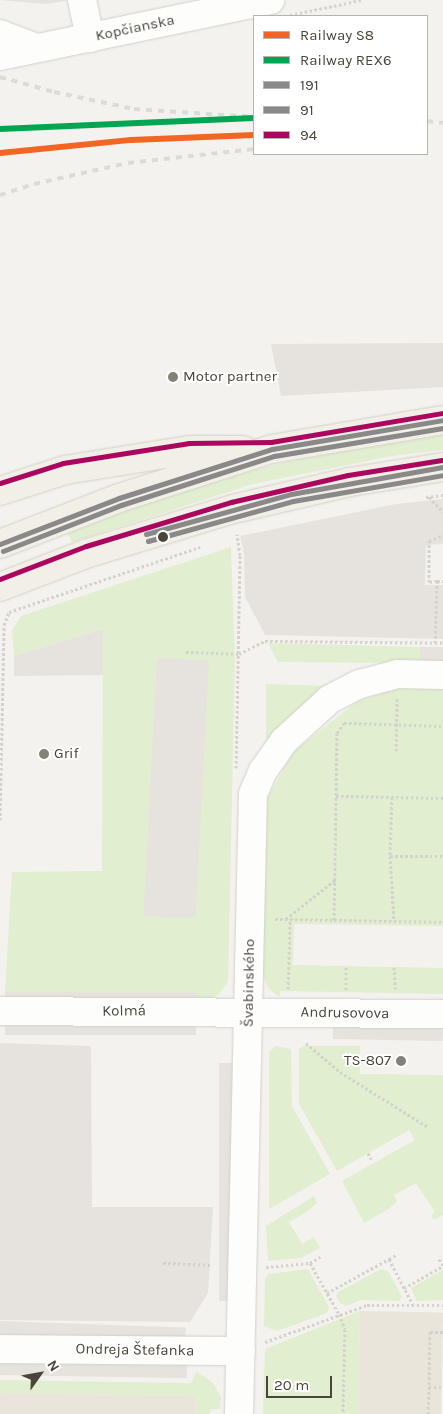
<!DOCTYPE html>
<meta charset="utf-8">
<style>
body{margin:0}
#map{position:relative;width:443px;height:1414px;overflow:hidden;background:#f4f2ee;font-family:Karla,sans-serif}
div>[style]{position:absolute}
.industrial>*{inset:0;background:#e6e2de}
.education>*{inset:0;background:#eae5da;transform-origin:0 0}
.green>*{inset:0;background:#e1eecf}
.parking>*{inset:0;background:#e6e3df;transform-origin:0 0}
.path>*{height:3px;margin-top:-1.5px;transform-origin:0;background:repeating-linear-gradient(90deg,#d3d2cc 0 2.5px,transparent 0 5px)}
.roads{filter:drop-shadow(0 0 1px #d2d0cb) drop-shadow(0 0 1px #d2d0cb)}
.minor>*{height:28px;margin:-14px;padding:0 14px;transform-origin:14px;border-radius:14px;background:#fdfdfc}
.major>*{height:28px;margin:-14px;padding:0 14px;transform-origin:14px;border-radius:14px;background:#f2efe6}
.rail>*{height:4px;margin-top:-2px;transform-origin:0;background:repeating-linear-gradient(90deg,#dbdbda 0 6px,transparent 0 12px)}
.bus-1>*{height:5px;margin:-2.5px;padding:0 2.5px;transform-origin:2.5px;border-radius:2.5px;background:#898989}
.bus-2>*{height:5px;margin:-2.5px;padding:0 2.5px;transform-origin:2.5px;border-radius:2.5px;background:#898989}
.bus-3>*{height:5px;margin:-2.5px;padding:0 2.5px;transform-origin:2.5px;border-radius:2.5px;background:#ab075f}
.rail-1>*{height:6px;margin:-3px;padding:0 3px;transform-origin:3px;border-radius:3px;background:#f26522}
.rail-2>*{height:6px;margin:-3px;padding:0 3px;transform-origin:3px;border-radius:3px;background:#00a651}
.dots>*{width:14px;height:14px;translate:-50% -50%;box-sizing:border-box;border:2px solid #fff;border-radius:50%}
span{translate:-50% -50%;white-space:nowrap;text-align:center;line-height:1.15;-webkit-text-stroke:4px #fff;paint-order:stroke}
.street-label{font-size:15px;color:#4b4439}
.poi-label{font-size:15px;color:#4b4439}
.left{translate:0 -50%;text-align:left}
.right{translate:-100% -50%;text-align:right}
.legend{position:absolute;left:253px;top:15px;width:175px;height:140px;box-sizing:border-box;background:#fff;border:1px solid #b7b4b0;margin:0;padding:6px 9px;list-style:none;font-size:15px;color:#4b4439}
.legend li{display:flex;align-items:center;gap:10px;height:25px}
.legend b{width:25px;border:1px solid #b7b4b0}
.north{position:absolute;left:15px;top:1349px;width:50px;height:50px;-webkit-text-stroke:4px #fff;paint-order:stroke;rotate:58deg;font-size:14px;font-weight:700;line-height:20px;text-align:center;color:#4b4439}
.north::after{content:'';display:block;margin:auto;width:18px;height:22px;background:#4b4439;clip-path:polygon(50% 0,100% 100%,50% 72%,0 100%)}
.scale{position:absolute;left:266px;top:1376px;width:66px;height:22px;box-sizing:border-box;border:2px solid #4b4439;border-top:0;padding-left:6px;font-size:15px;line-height:18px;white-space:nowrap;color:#4b4439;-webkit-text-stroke:4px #fff;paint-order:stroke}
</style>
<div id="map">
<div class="industrial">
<i style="clip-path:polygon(0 0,71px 0,46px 4px)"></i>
<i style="clip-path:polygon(0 1043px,91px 1046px,92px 1207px,213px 1207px,208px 1293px,190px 1322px,0 1320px)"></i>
</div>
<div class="education">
<i style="left:360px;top:1311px;width:83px;height:103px;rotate:1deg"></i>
<i style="clip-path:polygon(0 1393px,195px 1396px,195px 1414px,0 1414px)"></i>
</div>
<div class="green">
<i style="clip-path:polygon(443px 434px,443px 450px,392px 456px,253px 484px,72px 542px,65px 529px,191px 487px,314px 455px,398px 438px)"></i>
<i style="clip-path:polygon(231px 547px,235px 661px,228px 982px,218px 995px,196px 1003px,195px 992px,5px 992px,12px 872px,102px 871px,103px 629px,14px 656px,12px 630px,21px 616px)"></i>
<i style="clip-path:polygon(268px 643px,420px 647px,420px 663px,278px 662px)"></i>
<i style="clip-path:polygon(266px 684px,331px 686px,266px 747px)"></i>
<i style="clip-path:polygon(412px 684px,443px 685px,443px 926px,294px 924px,293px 965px,443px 968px,443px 994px,281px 991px,279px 997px,268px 988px,260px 968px,265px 802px,293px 752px,358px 701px)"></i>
<i style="clip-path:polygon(276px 1046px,291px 1049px,292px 1106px,330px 1174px,269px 1209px,269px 1052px)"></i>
<i style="clip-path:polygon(303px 1046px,360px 1046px,360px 1074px,443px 1075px,443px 1215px,434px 1220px,431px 1215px,435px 1212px,416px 1183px,394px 1195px,397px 1202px,390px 1208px,364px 1223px,342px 1181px,415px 1140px,409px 1130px,337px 1171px,299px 1104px,299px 1049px)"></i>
<i style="clip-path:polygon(314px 1196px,317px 1202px,310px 1210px,289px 1222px,302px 1244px,314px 1237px,320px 1248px,301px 1258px,268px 1261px,266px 1226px)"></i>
<i style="clip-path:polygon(308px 1269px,329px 1307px,327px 1313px,277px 1331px,264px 1326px,265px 1279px,268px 1274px)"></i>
<i style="clip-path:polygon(381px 1269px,388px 1271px,402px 1297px,399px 1301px,361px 1300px,346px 1306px,340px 1303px,336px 1296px,338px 1292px)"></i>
<i style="clip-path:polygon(443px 1270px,443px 1300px,417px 1301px,411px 1288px)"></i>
<i style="clip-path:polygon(360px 1311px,358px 1414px,263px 1414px,265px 1349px)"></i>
<i style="clip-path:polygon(196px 1371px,213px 1383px,221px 1397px,220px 1409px,210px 1409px,210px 1414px,195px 1414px,195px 1396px,0 1393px,0 1380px,192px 1383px)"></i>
</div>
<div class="parking">
<i style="clip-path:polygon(443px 343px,443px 387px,281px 396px,271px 344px)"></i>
<i style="clip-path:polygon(443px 499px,443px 544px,426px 545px,425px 585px,443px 585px,443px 639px,265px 635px,245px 597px,244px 553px,240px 536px,396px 504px)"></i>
<i style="clip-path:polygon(103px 629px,103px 675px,14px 676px,14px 656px)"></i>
<i style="left:420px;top:647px;width:23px;height:16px"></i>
<i style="left:157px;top:658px;width:52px;height:258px;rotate:3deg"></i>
<i style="left:5px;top:992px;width:191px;height:43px"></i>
<i style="left:333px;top:1023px;width:110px;height:16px;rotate:1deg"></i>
<i style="left:219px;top:1063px;width:17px;height:238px"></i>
<i style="left:0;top:1321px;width:186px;height:16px;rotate:2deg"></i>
<i style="left:0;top:1360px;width:187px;height:15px;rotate:1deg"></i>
</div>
<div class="path">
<i style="left:290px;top:15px;width:73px;rotate:-11.9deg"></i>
<i style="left:426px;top:497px;width:17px;rotate:-7deg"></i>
<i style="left:429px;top:497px;width:21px;rotate:47deg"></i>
<i style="left:437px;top:581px;width:6px"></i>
<i style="left:435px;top:643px;width:62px;rotate:-88.2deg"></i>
<i style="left:437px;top:581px;width:8px;rotate:173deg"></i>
<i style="left:429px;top:582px;width:41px;rotate:-90deg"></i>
<i style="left:429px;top:541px;width:15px;rotate:-23deg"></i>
<i style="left:186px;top:652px;width:53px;rotate:2.2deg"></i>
<i style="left:239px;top:654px;width:29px;rotate:-27deg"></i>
<i style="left:265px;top:641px;width:178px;rotate:0.6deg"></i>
<i style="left:396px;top:751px;width:53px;rotate:-88.9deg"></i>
<i style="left:236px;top:768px;width:213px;rotate:-88.9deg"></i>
<i style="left:240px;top:555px;width:21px;rotate:-98deg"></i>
<i style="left:336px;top:796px;width:107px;rotate:1.1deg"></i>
<i style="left:392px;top:797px;width:59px;rotate:91.9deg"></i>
<i style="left:390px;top:856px;width:53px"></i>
<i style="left:0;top:820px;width:195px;rotate:-88.8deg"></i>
<i style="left:4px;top:625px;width:14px;rotate:-69deg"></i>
<i style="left:9px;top:612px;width:202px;rotate:-18.8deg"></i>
<i style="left:390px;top:856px;width:65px;rotate:86.5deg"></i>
<i style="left:275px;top:919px;width:59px;rotate:1deg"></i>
<i style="left:334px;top:920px;width:187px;rotate:-89.1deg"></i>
<i style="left:337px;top:733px;width:12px;rotate:-55deg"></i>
<i style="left:344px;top:723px;width:99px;rotate:1.7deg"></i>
<i style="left:286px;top:919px;width:63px;rotate:-38.5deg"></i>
<i style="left:334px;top:920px;width:109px;rotate:1.1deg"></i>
<i style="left:346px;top:967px;width:23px;rotate:90deg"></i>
<i style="left:394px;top:967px;width:22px;rotate:87deg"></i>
<i style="left:288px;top:989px;width:69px;rotate:-88.3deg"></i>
<i style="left:306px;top:1043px;width:45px;rotate:40.5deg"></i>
<i style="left:340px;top:1072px;width:104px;rotate:32deg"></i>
<i style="left:368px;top:1153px;width:7px;rotate:63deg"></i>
<i style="left:389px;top:1259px;width:10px;rotate:-29deg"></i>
<i style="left:439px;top:1259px;width:7px;rotate:56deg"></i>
<i style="left:163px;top:1263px;width:49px;rotate:2.3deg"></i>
<i style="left:310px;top:1263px;width:12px;rotate:-31deg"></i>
<i style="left:266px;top:1267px;width:44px;rotate:-5.2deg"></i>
<i style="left:310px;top:1263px;width:59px;rotate:60.4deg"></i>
<i style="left:339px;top:1314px;width:16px;rotate:68deg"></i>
<i style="left:345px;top:1329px;width:85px;rotate:91.3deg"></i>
<i style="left:404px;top:1288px;width:45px;rotate:-29.4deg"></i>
<i style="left:327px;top:1293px;width:71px;rotate:-28.7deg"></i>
<i style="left:389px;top:1259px;width:52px;rotate:62.4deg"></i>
<i style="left:443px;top:1332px;width:13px;rotate:180deg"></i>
<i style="left:430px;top:1332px;width:55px;rotate:91deg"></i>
<i style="left:429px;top:1387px;width:14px"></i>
<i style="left:265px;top:1342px;width:109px;rotate:-19.9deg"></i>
<i style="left:367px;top:1305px;width:76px"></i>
<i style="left:428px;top:1414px;width:27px;rotate:-88deg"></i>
</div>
<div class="roads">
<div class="minor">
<i style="left:82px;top:0;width:39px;rotate:78deg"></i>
<i style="left:0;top:34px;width:39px;rotate:21deg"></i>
<i style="left:0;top:56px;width:276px;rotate:-11.7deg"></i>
<i style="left:0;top:1011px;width:443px;rotate:0.4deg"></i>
<i style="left:0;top:1349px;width:241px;rotate:0.5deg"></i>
<i style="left:239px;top:1414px;width:620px;rotate:-88.71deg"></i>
<i style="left:253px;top:794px;width:25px;rotate:-67deg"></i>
<i style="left:263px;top:771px;width:37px;rotate:-55deg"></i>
<i style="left:284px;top:741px;width:62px;rotate:-42.4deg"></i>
<i style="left:330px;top:699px;width:34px;rotate:-27deg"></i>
<i style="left:360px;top:684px;width:38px;rotate:-15deg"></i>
<i style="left:397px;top:674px;width:46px;rotate:1.2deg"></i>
</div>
<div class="major">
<i style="left:0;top:491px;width:68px;rotate:-17.9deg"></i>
<i style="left:65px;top:470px;width:127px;rotate:-9.1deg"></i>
<i style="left:190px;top:450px;width:53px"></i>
<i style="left:0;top:544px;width:128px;rotate:-21.1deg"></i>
<i style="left:119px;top:498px;width:161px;rotate:-17.8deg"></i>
<i style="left:272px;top:449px;width:173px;rotate:-9.6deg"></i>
<i style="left:0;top:587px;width:94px;rotate:-21.1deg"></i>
<i style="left:88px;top:553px;width:152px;rotate:-16.9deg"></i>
<i style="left:233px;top:509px;width:120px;rotate:-13deg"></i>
<i style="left:350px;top:482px;width:94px;rotate:-9.2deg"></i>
</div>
</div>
<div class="rail">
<i style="left:0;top:77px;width:56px;rotate:15.5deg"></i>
<i style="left:54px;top:92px;width:82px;rotate:12deg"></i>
<i style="left:134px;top:109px;width:120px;rotate:3.8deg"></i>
<i style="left:427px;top:121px;width:16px;rotate:7deg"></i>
<i style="left:0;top:195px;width:36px;rotate:-18deg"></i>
<i style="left:34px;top:184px;width:96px;rotate:-12.6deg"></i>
<i style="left:128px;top:163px;width:127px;rotate:-6.3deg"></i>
</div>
<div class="bus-1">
<i style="left:146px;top:534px;width:150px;rotate:-15.4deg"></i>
<i style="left:291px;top:494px;width:154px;rotate:-10.1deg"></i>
<i style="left:0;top:544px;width:128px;rotate:-21.1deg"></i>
<i style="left:119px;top:498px;width:161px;rotate:-17.8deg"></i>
<i style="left:272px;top:449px;width:173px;rotate:-9.6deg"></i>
</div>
<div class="bus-2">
<i style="left:148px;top:541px;width:150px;rotate:-15.4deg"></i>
<i style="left:293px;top:501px;width:152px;rotate:-9.8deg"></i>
<i style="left:3px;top:551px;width:127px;rotate:-21.3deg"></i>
<i style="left:121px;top:505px;width:161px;rotate:-17.8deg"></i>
<i style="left:274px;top:456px;width:171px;rotate:-9.4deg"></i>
</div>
<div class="bus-3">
<i style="left:0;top:483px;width:66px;rotate:-17.6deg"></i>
<i style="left:63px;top:463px;width:128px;rotate:-9deg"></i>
<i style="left:189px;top:443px;width:82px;rotate:-0.7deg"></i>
<i style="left:271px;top:442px;width:173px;rotate:-9.6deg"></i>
<i style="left:0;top:579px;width:92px;rotate:-21deg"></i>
<i style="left:86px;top:546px;width:152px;rotate:-16.9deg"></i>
<i style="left:231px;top:502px;width:120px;rotate:-13deg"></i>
<i style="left:348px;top:475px;width:95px;rotate:-9.1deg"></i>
</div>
<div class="rail-1">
<i style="left:0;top:153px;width:132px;rotate:-5.7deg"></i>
<i style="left:131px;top:140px;width:123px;rotate:-2.3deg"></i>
</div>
<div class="rail-2">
<i style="left:0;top:129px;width:254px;rotate:-2.5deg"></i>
</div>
<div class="dots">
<i style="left:173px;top:377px;background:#868178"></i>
<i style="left:163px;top:537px;background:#4b4439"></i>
<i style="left:44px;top:754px;background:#868178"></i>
<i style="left:401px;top:1061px;background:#868178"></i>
</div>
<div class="street-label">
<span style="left:135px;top:28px;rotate:-12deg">Kopčianska</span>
<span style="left:249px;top:983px;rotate:-89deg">Švabinského</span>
<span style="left:124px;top:1011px;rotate:-1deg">Kolmá</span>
<span style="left:345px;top:1013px;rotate:1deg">Andrusovova</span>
<span style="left:135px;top:1350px;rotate:1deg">Ondreja Štefanka</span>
</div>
<div class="poi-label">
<span class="left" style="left:183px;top:377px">Motor partner</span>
<span class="left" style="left:54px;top:754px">Grif</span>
<span class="right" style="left:391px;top:1061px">TS-807</span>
</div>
<ul class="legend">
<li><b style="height:6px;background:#f26522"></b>Railway S8</li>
<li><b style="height:6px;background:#00a651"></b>Railway REX6</li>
<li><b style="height:6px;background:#898989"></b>191</li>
<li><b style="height:6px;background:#898989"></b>91</li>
<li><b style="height:6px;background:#ab075f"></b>94</li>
</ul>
<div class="north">N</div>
<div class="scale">20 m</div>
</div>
